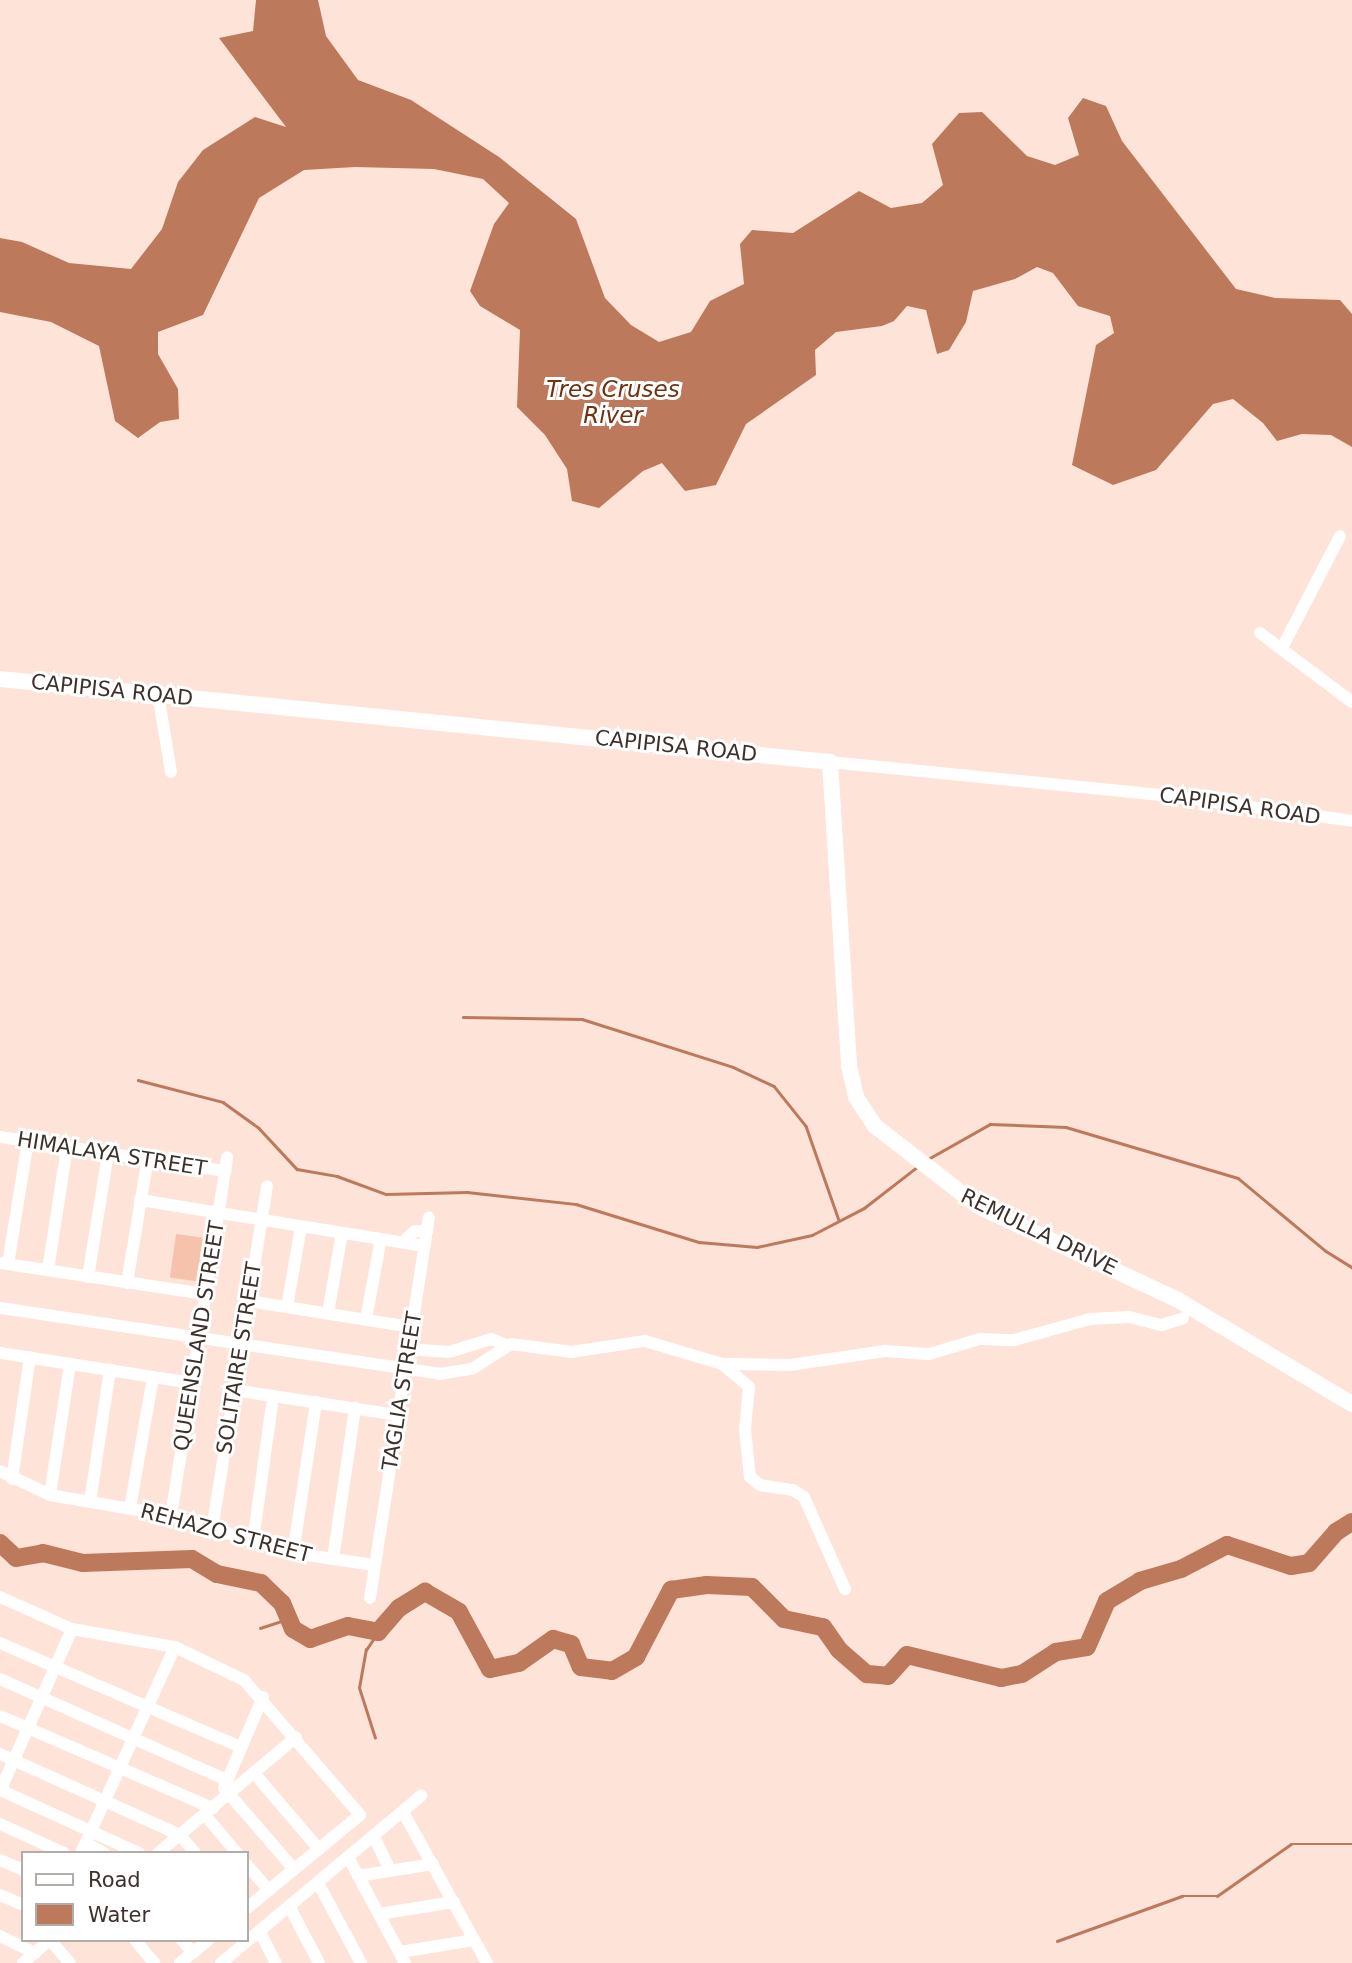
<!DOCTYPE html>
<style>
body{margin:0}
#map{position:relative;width:1352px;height:1963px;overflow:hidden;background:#fde3d8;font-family:"DejaVu Sans",sans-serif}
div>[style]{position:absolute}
.green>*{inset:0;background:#f7c2ab;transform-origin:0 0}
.water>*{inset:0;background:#bd795b}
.stream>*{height:2.5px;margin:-1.25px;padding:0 1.25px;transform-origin:1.25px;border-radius:1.25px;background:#bd795b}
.river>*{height:18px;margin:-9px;padding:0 9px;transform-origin:9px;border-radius:9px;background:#bd795b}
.minor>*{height:12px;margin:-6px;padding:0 6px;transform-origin:6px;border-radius:6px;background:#fff}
.major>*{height:16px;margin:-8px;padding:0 8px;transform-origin:8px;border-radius:8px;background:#fff}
span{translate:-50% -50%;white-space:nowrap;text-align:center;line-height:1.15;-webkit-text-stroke:6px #fff;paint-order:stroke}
.street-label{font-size:21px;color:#3d312c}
.water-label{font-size:23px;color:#703110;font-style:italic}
.legend{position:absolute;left:21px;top:1851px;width:228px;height:91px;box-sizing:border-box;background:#fff;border:2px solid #b1adab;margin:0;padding:9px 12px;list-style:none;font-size:21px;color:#3d312c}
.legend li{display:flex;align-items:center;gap:14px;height:35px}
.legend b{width:35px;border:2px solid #b1adab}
</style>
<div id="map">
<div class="green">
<i style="left:176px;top:1234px;width:27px;height:44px;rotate:8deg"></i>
</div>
<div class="water">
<i style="clip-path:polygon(256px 0,318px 0,326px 36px,358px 80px,411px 100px,499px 157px,576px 219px,605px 298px,631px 325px,659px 342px,691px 332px,710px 301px,744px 284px,740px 244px,752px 230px,793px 233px,859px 191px,891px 208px,922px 203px,943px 185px,932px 144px,959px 113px,982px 112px,1027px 156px,1055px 165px,1079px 155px,1068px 118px,1083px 98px,1106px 106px,1122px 141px,1236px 289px,1275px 298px,1340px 300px,1352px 314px,1352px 447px,1331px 435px,1302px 434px,1277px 441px,1263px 423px,1233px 399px,1213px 404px,1156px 470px,1113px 485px,1072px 465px,1096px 345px,1114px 333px,1110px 316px,1078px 306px,1053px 273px,1037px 267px,1015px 279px,973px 291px,966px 322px,949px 350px,937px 354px,926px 310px,907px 306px,894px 321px,882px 326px,836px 332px,815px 350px,816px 375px,746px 424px,716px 485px,685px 491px,662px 463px,643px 471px,599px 508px,572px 501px,567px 469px,545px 435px,517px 407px,520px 330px,480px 306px,470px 291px,494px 224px,509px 203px,483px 179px,434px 169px,355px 167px,304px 170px,259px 198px,203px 315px,158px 332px,158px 354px,178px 389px,179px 419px,160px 422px,138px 438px,115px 421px,99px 346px,51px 322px,0 312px,0 238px,22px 242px,69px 263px,131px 269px,162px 229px,178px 182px,203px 150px,255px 117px,286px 127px,219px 38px,253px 31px)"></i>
</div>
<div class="stream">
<i style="left:463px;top:1017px;width:119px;rotate:1deg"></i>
<i style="left:582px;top:1019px;width:158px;rotate:17.6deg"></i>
<i style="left:733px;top:1067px;width:45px;rotate:24.9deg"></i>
<i style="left:774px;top:1086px;width:51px;rotate:51.3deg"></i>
<i style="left:806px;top:1126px;width:100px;rotate:70.7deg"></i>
<i style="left:138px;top:1080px;width:88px;rotate:14.5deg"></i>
<i style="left:223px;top:1102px;width:44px;rotate:35.8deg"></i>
<i style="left:259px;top:1128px;width:56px;rotate:47.2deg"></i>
<i style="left:297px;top:1169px;width:41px;rotate:9.9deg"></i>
<i style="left:337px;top:1176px;width:52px;rotate:20.2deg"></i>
<i style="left:386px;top:1194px;width:81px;rotate:-1.4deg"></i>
<i style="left:467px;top:1192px;width:110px;rotate:6.3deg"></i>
<i style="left:576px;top:1204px;width:129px;rotate:17.2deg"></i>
<i style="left:699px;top:1242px;width:58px;rotate:4.9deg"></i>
<i style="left:757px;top:1247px;width:56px;rotate:-12.3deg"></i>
<i style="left:812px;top:1235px;width:59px;rotate:-27.4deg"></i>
<i style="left:864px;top:1208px;width:67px;rotate:-37.7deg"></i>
<i style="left:928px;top:1159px;width:71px;rotate:-29.4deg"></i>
<i style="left:990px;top:1124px;width:76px;rotate:2.3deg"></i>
<i style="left:1066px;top:1127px;width:179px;rotate:16.5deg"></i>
<i style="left:1238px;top:1178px;width:114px;rotate:39.7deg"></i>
<i style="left:1326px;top:1251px;width:31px;rotate:32deg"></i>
<i style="left:260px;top:1628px;width:29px;rotate:-18deg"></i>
<i style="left:375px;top:1738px;width:52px;rotate:-107.7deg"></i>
<i style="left:359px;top:1688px;width:39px;rotate:-80deg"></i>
<i style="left:366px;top:1650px;width:22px;rotate:-56deg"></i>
<i style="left:1057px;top:1941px;width:133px;rotate:-19.8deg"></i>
<i style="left:1182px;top:1896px;width:35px"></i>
<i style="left:1217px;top:1896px;width:90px;rotate:-35.1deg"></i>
<i style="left:1291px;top:1844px;width:61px"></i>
</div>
<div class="river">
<i style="left:0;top:1543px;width:22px;rotate:43deg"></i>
<i style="left:16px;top:1558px;width:27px;rotate:-10deg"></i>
<i style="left:43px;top:1553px;width:41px;rotate:14deg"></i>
<i style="left:83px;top:1563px;width:109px;rotate:-2.1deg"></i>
<i style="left:192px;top:1559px;width:29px;rotate:31deg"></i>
<i style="left:217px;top:1574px;width:45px;rotate:11.6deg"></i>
<i style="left:261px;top:1583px;width:29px;rotate:44deg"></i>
<i style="left:282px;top:1603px;width:28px;rotate:67deg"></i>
<i style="left:293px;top:1629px;width:20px;rotate:30deg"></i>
<i style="left:310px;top:1639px;width:40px;rotate:-18.9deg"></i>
<i style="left:348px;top:1626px;width:31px;rotate:11deg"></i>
<i style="left:378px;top:1632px;width:32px;rotate:-49deg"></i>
<i style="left:399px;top:1608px;width:31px;rotate:-32deg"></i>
<i style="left:425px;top:1592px;width:39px;rotate:30deg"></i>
<i style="left:459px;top:1612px;width:65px;rotate:61.5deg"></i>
<i style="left:490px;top:1669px;width:30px;rotate:-12deg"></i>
<i style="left:519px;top:1663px;width:42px;rotate:-35.2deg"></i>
<i style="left:553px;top:1639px;width:19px;rotate:16deg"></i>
<i style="left:571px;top:1644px;width:25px;rotate:67deg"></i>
<i style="left:581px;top:1667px;width:31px;rotate:7deg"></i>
<i style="left:612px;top:1671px;width:28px;rotate:-30deg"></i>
<i style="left:636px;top:1657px;width:76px;rotate:-62.4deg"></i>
<i style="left:671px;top:1590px;width:36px;rotate:-8deg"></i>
<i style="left:707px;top:1585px;width:45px;rotate:2.5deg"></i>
<i style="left:752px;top:1587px;width:45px;rotate:45deg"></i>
<i style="left:784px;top:1619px;width:40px;rotate:12deg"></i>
<i style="left:823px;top:1627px;width:28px;rotate:55deg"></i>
<i style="left:839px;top:1650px;width:37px;rotate:41deg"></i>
<i style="left:867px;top:1674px;width:21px;rotate:5deg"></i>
<i style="left:888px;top:1676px;width:28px;rotate:-48deg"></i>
<i style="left:907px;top:1655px;width:97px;rotate:13.7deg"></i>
<i style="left:1001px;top:1678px;width:21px;rotate:-11deg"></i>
<i style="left:1022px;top:1674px;width:40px;rotate:-32.9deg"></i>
<i style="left:1056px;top:1652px;width:31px;rotate:-9deg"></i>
<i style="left:1087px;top:1647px;width:50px;rotate:-66.5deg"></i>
<i style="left:1107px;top:1601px;width:39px;rotate:-31deg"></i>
<i style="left:1140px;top:1581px;width:43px;rotate:-16.3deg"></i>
<i style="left:1181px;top:1569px;width:52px;rotate:-27.6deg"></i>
<i style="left:1227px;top:1545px;width:67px;rotate:18.2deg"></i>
<i style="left:1291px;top:1566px;width:18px;rotate:-9deg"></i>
<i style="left:1309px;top:1563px;width:41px;rotate:-48.9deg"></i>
<i style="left:1336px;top:1532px;width:19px;rotate:-32deg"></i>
</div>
<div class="minor">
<i style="left:1260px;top:633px;width:115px;rotate:36.9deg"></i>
<i style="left:1282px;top:648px;width:126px;rotate:-62.6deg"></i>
<i style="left:158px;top:694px;width:79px;rotate:80.5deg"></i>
<i style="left:830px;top:762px;width:335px;rotate:5.7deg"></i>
<i style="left:1163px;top:795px;width:191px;rotate:7.8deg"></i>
<i style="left:0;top:1137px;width:228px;rotate:8.6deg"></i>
<i style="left:140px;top:1200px;width:288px;rotate:9.2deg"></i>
<i style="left:403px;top:1242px;width:16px;rotate:-43deg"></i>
<i style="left:415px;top:1231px;width:12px"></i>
<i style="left:0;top:1263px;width:207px;rotate:8.6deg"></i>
<i style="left:8px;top:1264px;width:125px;rotate:-80.8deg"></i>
<i style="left:48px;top:1270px;width:124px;rotate:-81.2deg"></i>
<i style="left:88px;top:1277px;width:126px;rotate:-80.8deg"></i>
<i style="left:127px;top:1283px;width:127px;rotate:-80.5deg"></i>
<i style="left:249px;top:1301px;width:165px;rotate:9.1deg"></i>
<i style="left:287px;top:1307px;width:81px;rotate:-80.1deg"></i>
<i style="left:0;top:1308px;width:444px;rotate:8.5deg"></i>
<i style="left:439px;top:1374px;width:33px;rotate:-9deg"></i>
<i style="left:472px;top:1369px;width:46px;rotate:-32.7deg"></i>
<i style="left:511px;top:1344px;width:61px;rotate:7.6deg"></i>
<i style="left:571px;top:1352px;width:75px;rotate:-8.5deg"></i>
<i style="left:645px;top:1341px;width:80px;rotate:16.6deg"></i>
<i style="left:722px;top:1364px;width:68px;rotate:0.8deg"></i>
<i style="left:790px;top:1365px;width:96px;rotate:-8.4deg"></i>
<i style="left:885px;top:1351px;width:44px;rotate:3.9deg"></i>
<i style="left:929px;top:1354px;width:53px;rotate:-16.4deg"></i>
<i style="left:980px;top:1339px;width:34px;rotate:2deg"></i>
<i style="left:1014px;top:1340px;width:79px;rotate:-15.4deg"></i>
<i style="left:1090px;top:1319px;width:39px;rotate:-3deg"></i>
<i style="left:1129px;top:1317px;width:34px;rotate:14deg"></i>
<i style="left:1162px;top:1325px;width:22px;rotate:-18deg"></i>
<i style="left:328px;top:1313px;width:81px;rotate:-80.1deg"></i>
<i style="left:366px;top:1319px;width:81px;rotate:-79.4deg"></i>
<i style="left:408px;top:1349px;width:41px;rotate:4.2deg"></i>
<i style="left:449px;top:1352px;width:44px;rotate:-17.2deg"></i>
<i style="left:491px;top:1339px;width:17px;rotate:21deg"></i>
<i style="left:0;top:1353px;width:194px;rotate:8.9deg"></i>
<i style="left:722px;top:1364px;width:35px;rotate:40deg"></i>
<i style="left:749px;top:1387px;width:42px;rotate:95.4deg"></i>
<i style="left:745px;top:1429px;width:48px;rotate:84.1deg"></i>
<i style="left:750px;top:1477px;width:13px;rotate:39deg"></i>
<i style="left:760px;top:1485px;width:33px;rotate:9deg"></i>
<i style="left:793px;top:1490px;width:13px;rotate:32deg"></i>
<i style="left:804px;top:1497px;width:101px;rotate:66deg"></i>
<i style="left:234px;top:1390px;width:166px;rotate:8.7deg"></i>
<i style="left:0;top:1471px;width:55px;rotate:25.6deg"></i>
<i style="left:50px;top:1495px;width:123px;rotate:9.8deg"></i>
<i style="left:171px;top:1516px;width:127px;rotate:16.9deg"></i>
<i style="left:293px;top:1553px;width:82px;rotate:8.4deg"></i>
<i style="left:12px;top:1479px;width:123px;rotate:-81.6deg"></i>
<i style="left:50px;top:1495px;width:133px;rotate:-81.3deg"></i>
<i style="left:90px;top:1502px;width:134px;rotate:-81.4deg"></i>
<i style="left:130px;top:1508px;width:133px;rotate:-80deg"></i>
<i style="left:171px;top:1516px;width:363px;rotate:-81.1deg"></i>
<i style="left:212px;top:1530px;width:348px;rotate:-80.9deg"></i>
<i style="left:253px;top:1541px;width:146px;rotate:-82.1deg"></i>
<i style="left:293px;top:1553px;width:153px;rotate:-81.3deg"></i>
<i style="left:333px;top:1559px;width:153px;rotate:-81.7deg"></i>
<i style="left:0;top:1597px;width:79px;rotate:24deg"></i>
<i style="left:72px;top:1629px;width:105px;rotate:9.9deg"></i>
<i style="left:175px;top:1647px;width:76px;rotate:25.6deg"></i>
<i style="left:244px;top:1680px;width:178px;rotate:49.3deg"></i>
<i style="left:360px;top:1815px;width:146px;rotate:140.5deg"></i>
<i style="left:370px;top:1598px;width:385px;rotate:-81.2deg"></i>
<i style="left:0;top:1643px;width:262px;rotate:23.4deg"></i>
<i style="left:0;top:1679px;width:248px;rotate:24deg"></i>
<i style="left:0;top:1716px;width:232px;rotate:23.4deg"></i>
<i style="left:0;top:1754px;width:197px;rotate:24.2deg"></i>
<i style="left:180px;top:1835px;width:23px;rotate:50deg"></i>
<i style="left:254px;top:1773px;width:100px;rotate:49.5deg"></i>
<i style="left:224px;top:1788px;width:99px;rotate:-66.8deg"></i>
<i style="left:0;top:1790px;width:153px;rotate:24.4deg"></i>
<i style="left:0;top:1791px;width:177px;rotate:-66deg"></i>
<i style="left:229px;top:1794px;width:99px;rotate:49.1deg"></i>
<i style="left:403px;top:1812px;width:173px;rotate:60.9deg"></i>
<i style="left:205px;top:1815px;width:50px;rotate:49.9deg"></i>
<i style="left:0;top:1824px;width:70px;rotate:24.4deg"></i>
<i style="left:374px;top:1837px;width:37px;rotate:64deg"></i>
<i style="left:86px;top:1843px;width:21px;rotate:29deg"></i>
<i style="left:81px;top:1853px;width:226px;rotate:-65.5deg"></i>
<i style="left:158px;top:1853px;width:180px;rotate:-40deg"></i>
<i style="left:348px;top:1857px;width:120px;rotate:61.7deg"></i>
<i style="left:0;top:1860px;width:25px;rotate:23deg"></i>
<i style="left:247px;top:1865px;width:33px;rotate:49deg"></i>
<i style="left:358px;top:1876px;width:76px;rotate:-9.1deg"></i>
<i style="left:318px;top:1883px;width:91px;rotate:61.7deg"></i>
<i style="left:0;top:1895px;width:25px;rotate:23deg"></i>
<i style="left:289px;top:1906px;width:64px;rotate:62.2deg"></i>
<i style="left:379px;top:1914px;width:76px;rotate:-9.1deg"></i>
<i style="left:260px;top:1932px;width:35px;rotate:63deg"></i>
<i style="left:0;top:1936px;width:39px;rotate:26deg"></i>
<i style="left:50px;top:1940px;width:30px;rotate:49deg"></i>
<i style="left:135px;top:1940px;width:30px;rotate:50deg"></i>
<i style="left:182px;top:1940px;width:17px;rotate:50deg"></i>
<i style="left:400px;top:1952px;width:75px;rotate:-9.2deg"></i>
<i style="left:23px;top:1963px;width:35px;rotate:-41deg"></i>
<i style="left:180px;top:1963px;width:36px;rotate:-39deg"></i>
<i style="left:221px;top:1963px;width:261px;rotate:-39.9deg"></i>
</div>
<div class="major">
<i style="left:0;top:679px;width:834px;rotate:5.71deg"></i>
<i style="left:830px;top:762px;width:305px;rotate:86.4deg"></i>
<i style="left:849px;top:1066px;width:32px;rotate:77deg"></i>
<i style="left:856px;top:1097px;width:35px;rotate:57deg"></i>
<i style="left:875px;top:1126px;width:130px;rotate:37.8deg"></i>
<i style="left:978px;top:1206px;width:221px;rotate:25.2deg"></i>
<i style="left:1178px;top:1300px;width:203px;rotate:30.9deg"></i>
</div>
<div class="street-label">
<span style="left:112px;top:690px;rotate:6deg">CAPIPISA ROAD</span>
<span style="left:676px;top:746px;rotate:6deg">CAPIPISA ROAD</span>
<span style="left:1240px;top:806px;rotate:8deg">CAPIPISA ROAD</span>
<span style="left:112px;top:1154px;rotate:9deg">HIMALAYA STREET</span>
<span style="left:1039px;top:1232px;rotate:26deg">REMULLA DRIVE</span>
<span style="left:199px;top:1336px;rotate:-81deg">QUEENSLAND STREET</span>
<span style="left:239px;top:1358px;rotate:-81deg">SOLITAIRE STREET</span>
<span style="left:402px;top:1391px;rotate:-81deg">TAGLIA STREET</span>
<span style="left:226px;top:1533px;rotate:15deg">REHAZO STREET</span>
</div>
<div class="water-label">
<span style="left:613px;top:402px">Tres Cruses<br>River</span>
</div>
<ul class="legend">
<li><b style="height:9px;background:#fff"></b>Road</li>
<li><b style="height:19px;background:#bd795b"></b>Water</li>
</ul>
</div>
